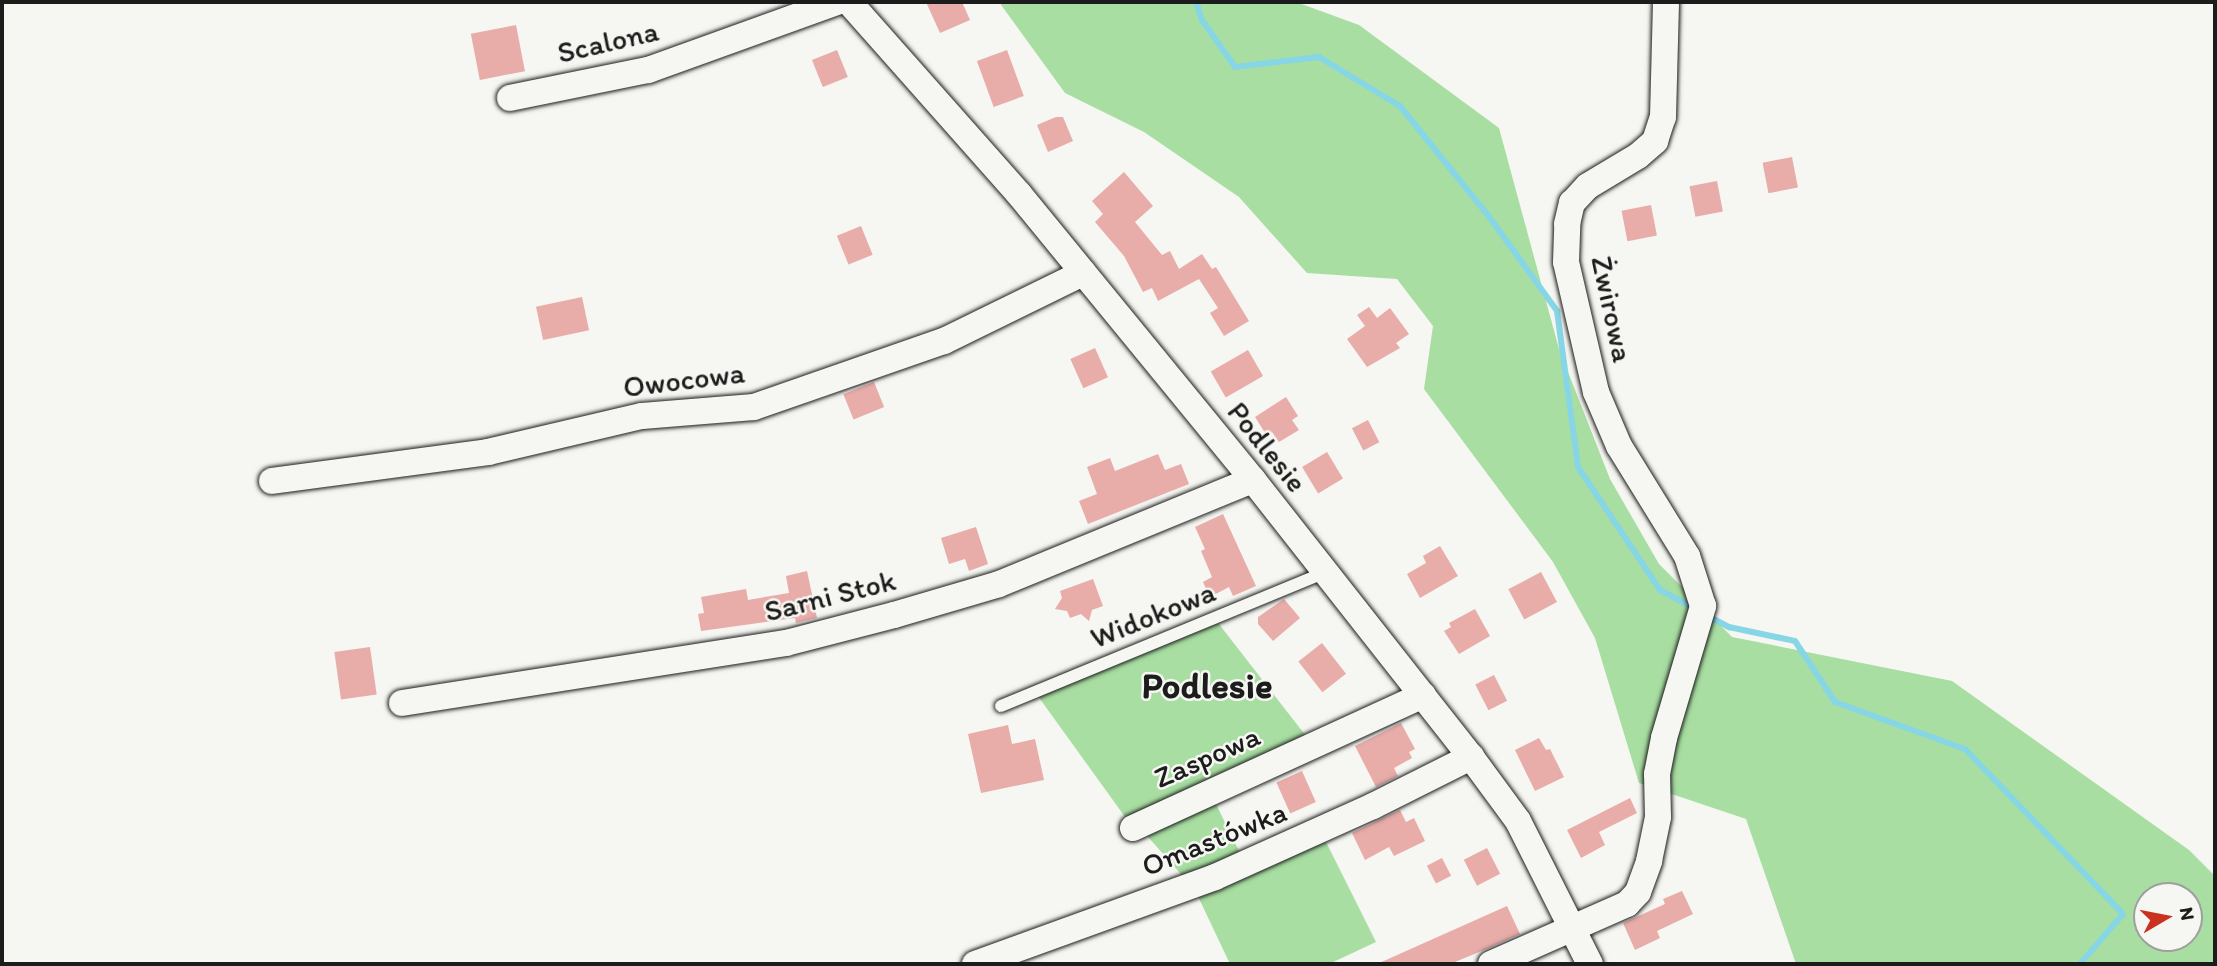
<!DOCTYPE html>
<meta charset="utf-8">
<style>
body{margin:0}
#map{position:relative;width:2217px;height:966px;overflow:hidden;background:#f6f6f2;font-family:Itim,sans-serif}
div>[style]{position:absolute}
.green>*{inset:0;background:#a8dea2}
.stream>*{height:6px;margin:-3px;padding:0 3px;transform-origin:3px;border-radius:3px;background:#87d6e5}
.building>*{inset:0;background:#e8aca9;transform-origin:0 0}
.roads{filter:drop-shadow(0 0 2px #1c1c1c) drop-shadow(0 0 2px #1c1c1c)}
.lane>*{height:12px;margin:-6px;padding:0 6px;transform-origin:6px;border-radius:6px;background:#f6f6f2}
.street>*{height:26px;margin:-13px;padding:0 13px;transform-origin:13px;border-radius:13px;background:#f6f6f2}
span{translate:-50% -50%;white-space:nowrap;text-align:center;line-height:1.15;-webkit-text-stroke:5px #f6f6f2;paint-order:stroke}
.street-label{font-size:30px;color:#1c1c1c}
.district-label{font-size:37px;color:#1c1c1c;font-weight:700}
.frame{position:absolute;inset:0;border:4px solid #1c1c1c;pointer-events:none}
.north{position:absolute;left:2133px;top:882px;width:70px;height:70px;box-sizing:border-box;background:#f6f6f2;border:2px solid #9f9f9c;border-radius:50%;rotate:80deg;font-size:19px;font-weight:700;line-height:28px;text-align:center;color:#1c1c1c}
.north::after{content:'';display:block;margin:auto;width:24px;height:32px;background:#c8321e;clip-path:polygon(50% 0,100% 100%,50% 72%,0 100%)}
</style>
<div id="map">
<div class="green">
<i style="clip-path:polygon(evenodd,999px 2px,1296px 2px,1359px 25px,1499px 128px,1559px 349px,1610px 479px,1659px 564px,1732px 637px,1952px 681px,2189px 850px,2215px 876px,2215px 964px,1796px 964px,1746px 819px,1639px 783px,1595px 638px,1553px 562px,1424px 389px,1433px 326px,1397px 279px,1307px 273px,1239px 197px,1144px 132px,1065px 93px,999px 2px,2147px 896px,2189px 896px,2189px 938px,2147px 938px,2147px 896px)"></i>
<i style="clip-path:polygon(1215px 619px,1313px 745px,1133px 828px,1035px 692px)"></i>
<i style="clip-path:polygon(1212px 796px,1242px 857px,1188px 882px,1141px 829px)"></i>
<i style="clip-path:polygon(1322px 834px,1376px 942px,1329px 964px,1230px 964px,1195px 890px)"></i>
</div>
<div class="stream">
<i style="left:1196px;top:2px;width:19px;rotate:72deg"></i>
<i style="left:1202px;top:20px;width:57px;rotate:54.9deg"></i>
<i style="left:1235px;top:67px;width:85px;rotate:-6.8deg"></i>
<i style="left:1319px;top:57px;width:95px;rotate:31.2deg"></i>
<i style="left:1400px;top:106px;width:144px;rotate:51.2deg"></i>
<i style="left:1490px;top:218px;width:115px;rotate:54.2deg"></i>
<i style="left:1557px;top:311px;width:157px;rotate:82.3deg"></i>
<i style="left:1578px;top:467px;width:148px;rotate:56.3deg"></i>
<i style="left:1660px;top:590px;width:40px;rotate:28deg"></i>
<i style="left:1708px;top:616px;width:24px;rotate:28deg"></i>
<i style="left:1729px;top:627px;width:67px;rotate:12deg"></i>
<i style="left:1795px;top:641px;width:73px;rotate:56.7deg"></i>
<i style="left:1835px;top:702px;width:138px;rotate:19.9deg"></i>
<i style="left:1965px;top:749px;width:228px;rotate:46.2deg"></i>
<i style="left:2123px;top:914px;width:66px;rotate:130.7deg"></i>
</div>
<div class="building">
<i style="clip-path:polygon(926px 2px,962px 2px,970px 20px,940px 33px)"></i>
<i style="left:516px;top:25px;width:47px;height:46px;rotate:79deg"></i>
<i style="left:837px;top:50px;width:29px;height:27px;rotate:68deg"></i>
<i style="left:1007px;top:50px;width:49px;height:32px;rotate:70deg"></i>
<i style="clip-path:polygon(1056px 117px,1063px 117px,1073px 141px,1048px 152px,1037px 125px)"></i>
<i style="left:1792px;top:157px;width:31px;height:30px;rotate:79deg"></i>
<i style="clip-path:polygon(1124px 172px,1153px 206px,1135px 222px,1162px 255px,1170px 251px,1179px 269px,1202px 254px,1212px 269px,1216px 267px,1249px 321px,1224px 336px,1210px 313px,1218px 308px,1199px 279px,1158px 301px,1152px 288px,1143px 292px,1124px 256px,1095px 222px,1103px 214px,1092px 201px)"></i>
<i style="left:1717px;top:181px;width:31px;height:28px;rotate:79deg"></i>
<i style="left:1651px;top:205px;width:31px;height:30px;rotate:79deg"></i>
<i style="left:861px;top:226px;width:31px;height:26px;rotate:68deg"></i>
<i style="left:582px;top:297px;width:34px;height:47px;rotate:78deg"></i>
<i style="clip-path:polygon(1369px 307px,1377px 318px,1390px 308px,1409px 334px,1396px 343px,1400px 348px,1367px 367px,1347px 339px,1365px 326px,1357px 315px)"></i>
<i style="left:1095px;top:348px;width:32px;height:27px;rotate:66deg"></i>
<i style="left:1248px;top:350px;width:30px;height:43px;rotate:60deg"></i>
<i style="left:874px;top:382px;width:27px;height:33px;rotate:68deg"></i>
<i style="clip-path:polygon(1286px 397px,1298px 416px,1292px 420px,1299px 430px,1279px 442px,1272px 432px,1267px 436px,1255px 417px)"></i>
<i style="left:1368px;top:420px;width:25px;height:18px;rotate:63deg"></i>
<i style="left:1327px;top:452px;width:31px;height:29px;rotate:59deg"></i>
<i style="clip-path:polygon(1158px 454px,1165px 470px,1181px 464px,1189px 484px,1088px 524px,1079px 501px,1097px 494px,1087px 467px,1110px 458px,1115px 471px)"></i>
<i style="clip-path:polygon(1223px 514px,1256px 586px,1233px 596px,1229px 587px,1210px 597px,1203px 582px,1212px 577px,1201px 551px,1205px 549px,1195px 527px)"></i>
<i style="clip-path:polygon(976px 527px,988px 564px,969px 571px,965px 559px,949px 564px,941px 538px)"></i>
<i style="clip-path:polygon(1440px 546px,1458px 576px,1420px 598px,1407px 574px,1426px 563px,1423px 556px)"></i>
<i style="clip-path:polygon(807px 571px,817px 618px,796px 623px,795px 618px,701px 631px,698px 614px,704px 613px,701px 597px,746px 589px,748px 600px,789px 593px,786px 576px)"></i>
<i style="left:1541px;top:572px;width:34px;height:37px;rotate:62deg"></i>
<i style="clip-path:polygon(1093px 579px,1103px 606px,1092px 610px,1089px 621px,1081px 614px,1070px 618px,1067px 611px,1055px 609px,1062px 598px,1060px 591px)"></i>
<i style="clip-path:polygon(1284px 599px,1300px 618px,1273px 641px,1258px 624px,1258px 617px)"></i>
<i style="clip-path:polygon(1475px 609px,1490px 636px,1459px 654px,1444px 631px,1451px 627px,1449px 623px)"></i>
<i style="left:1322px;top:643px;width:39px;height:30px;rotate:52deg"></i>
<i style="left:370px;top:647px;width:48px;height:36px;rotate:82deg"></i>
<i style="left:1494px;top:675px;width:29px;height:21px;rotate:63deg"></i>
<i style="clip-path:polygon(1401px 723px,1415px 749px,1409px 752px,1412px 758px,1394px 768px,1398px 776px,1376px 787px,1355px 746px)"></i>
<i style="clip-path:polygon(1008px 725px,1012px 744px,1035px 739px,1044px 780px,981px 793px,968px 734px)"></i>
<i style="clip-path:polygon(1539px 738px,1546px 750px,1550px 749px,1564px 777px,1535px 791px,1515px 750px)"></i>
<i style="left:1302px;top:771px;width:34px;height:28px;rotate:66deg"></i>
<i style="clip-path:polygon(1630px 798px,1637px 813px,1599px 832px,1605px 845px,1581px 858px,1567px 830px)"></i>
<i style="clip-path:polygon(1400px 810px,1406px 822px,1414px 818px,1425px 841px,1394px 856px,1389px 847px,1365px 860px,1352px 833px)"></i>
<i style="left:1487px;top:848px;width:29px;height:26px;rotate:63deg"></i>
<i style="left:1442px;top:858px;width:20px;height:17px;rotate:63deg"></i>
<i style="clip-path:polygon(1682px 891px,1693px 914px,1657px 931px,1660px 938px,1635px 950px,1623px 923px,1665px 904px,1663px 899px)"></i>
<i style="clip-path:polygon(1507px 906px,1520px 934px,1484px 950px,1450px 964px,1377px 964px)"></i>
</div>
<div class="roads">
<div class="lane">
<i style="left:1001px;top:706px;width:352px;rotate:-22.4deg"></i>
</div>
<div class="street">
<i style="left:849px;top:2px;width:256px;rotate:48.5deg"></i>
<i style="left:1019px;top:194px;width:370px;rotate:50.7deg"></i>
<i style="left:1253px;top:480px;width:352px;rotate:51.8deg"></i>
<i style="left:1471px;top:757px;width:79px;rotate:53.7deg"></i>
<i style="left:1518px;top:821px;width:160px;rotate:63.3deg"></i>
<i style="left:510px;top:98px;width:141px;rotate:-11.5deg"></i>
<i style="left:648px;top:70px;width:201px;rotate:-19.8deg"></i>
<i style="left:272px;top:481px;width:218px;rotate:-7.6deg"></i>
<i style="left:488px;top:452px;width:158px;rotate:-13.2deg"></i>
<i style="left:642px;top:416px;width:112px;rotate:-4.6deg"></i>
<i style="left:754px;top:407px;width:201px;rotate:-19.2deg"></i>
<i style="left:944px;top:341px;width:155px;rotate:-26.1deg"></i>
<i style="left:402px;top:703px;width:389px;rotate:-8.9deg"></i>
<i style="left:786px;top:643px;width:112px;rotate:-14.5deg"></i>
<i style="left:894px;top:615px;width:109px;rotate:-16.4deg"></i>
<i style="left:999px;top:584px;width:274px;rotate:-22.3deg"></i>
<i style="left:1133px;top:828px;width:319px;rotate:-24.6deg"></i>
<i style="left:975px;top:964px;width:255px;rotate:-19.9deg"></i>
<i style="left:1215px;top:877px;width:173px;rotate:-24.2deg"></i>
<i style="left:1373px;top:806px;width:110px;rotate:-26.6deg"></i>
<i style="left:1491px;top:964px;width:149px;rotate:-23.8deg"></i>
<i style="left:1627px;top:904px;width:16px;rotate:-47deg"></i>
<i style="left:1638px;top:892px;width:33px;rotate:-70deg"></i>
<i style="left:1649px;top:861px;width:45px;rotate:-78.4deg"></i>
<i style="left:1658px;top:817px;width:43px;rotate:-91.3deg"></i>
<i style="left:1657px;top:774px;width:37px;rotate:-79deg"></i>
<i style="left:1664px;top:738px;width:138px;rotate:-73.5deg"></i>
<i style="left:1703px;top:606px;width:52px;rotate:-107.7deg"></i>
<i style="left:1687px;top:556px;width:129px;rotate:-121.7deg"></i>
<i style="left:1619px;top:446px;width:59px;rotate:-113.1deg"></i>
<i style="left:1596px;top:392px;width:133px;rotate:-103deg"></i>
<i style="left:1566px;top:262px;width:38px;rotate:-88deg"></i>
<i style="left:1567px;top:224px;width:22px;rotate:-77deg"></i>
<i style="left:1572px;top:203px;width:23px;rotate:-47deg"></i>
<i style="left:1588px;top:186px;width:58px;rotate:-31deg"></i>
<i style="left:1638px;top:156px;width:23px;rotate:-41deg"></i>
<i style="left:1655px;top:141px;width:25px;rotate:-72deg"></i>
<i style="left:1663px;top:117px;width:115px;rotate:-88.5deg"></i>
</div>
</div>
<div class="street-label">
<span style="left:608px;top:42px;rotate:-13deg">Scalona</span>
<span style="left:1612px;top:309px;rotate:78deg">Żwirowa</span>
<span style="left:684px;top:380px;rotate:-7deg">Owocowa</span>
<span style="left:1267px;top:447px;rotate:51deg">Podlesie</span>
<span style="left:830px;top:596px;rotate:-14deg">Sarni Stok</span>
<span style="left:1153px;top:615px;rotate:-22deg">Widokowa</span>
<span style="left:1207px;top:757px;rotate:-24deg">Zaspowa</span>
<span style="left:1214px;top:839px;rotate:-22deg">Omastówka</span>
</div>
<div class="district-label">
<span style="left:1207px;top:685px">Podlesie</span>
</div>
<div class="frame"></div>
<div class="north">N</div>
</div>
